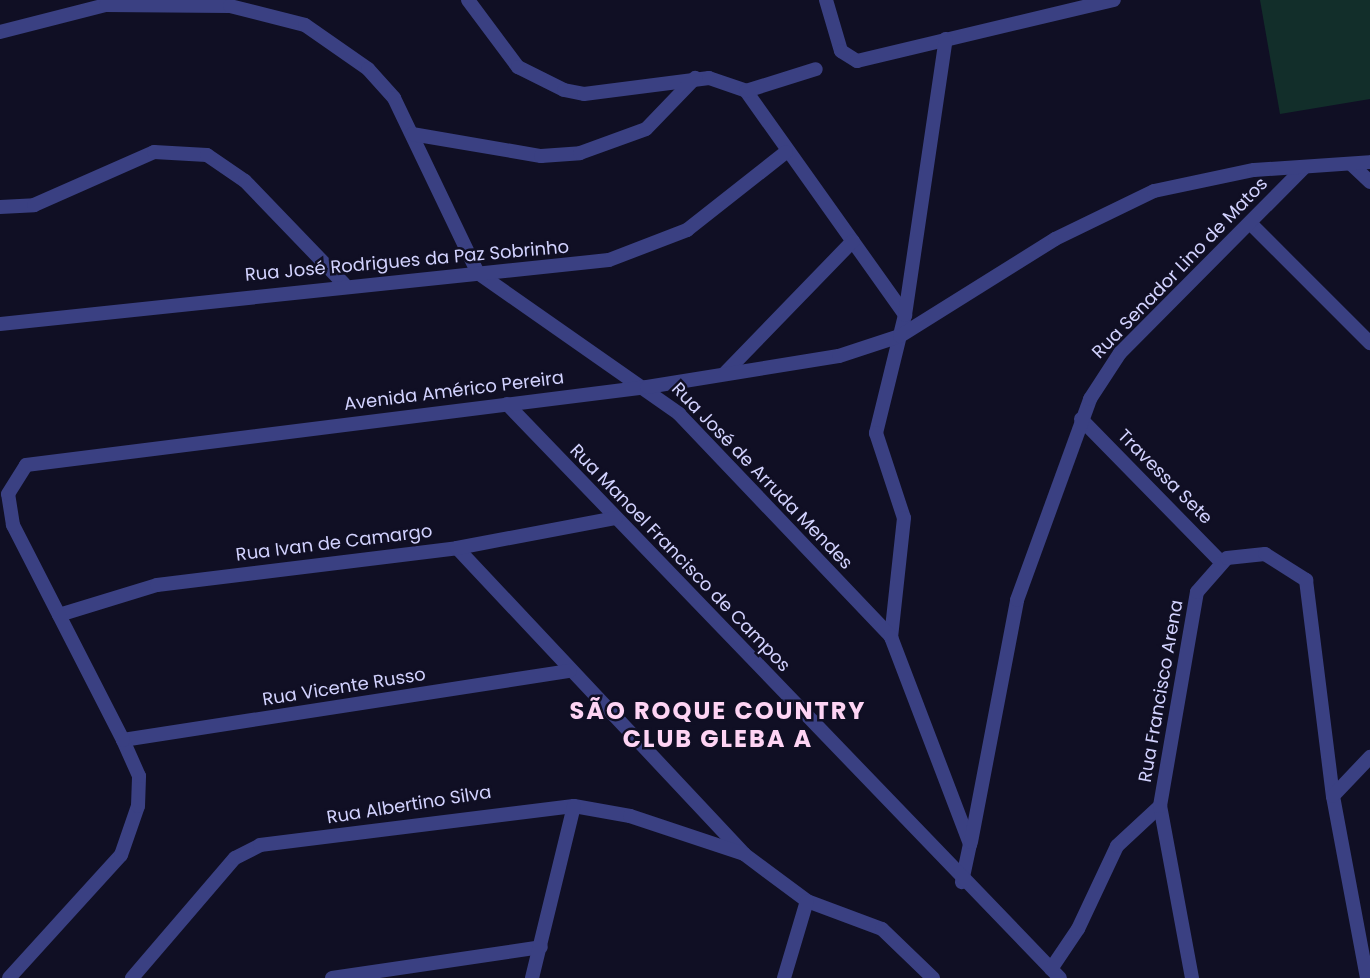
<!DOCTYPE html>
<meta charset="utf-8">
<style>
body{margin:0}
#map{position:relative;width:1370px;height:978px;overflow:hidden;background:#100f24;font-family:Poppins,sans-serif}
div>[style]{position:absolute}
.green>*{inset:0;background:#122e2a}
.street>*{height:14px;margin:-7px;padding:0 7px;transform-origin:7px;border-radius:7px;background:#3a4082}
span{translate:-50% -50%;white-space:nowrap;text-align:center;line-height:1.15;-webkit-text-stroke:5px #100f24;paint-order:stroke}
.street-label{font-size:18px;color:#d2d2fe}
.district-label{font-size:24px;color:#fed4f4;font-weight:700;letter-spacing:2px}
</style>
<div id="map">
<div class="green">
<i style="clip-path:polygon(1260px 0,1370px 0,1370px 99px,1280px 114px)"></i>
</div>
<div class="street">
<i style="left:468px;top:0;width:84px;rotate:53.3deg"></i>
<i style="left:518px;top:67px;width:51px;rotate:26.6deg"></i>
<i style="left:564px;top:90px;width:20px;rotate:11deg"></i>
<i style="left:584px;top:94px;width:126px;rotate:-7.3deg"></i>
<i style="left:709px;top:78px;width:39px;rotate:19deg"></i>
<i style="left:746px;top:91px;width:275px;rotate:54.6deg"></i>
<i style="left:905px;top:315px;width:122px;rotate:103.8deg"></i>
<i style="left:876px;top:433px;width:89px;rotate:71.8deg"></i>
<i style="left:904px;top:518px;width:120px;rotate:96.2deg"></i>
<i style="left:826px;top:0;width:53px;rotate:73.6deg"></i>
<i style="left:841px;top:51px;width:19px;rotate:32deg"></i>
<i style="left:857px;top:61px;width:264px;rotate:-13.4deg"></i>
<i style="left:0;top:32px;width:109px;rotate:-14.3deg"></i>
<i style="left:106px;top:5px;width:124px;rotate:0.5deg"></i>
<i style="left:230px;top:6px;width:77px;rotate:14.2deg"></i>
<i style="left:305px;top:25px;width:77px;rotate:34.9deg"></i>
<i style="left:368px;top:69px;width:39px;rotate:48deg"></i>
<i style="left:394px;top:98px;width:194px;rotate:64.4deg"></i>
<i style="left:478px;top:273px;width:246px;rotate:35deg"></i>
<i style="left:679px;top:414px;width:308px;rotate:46.4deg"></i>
<i style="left:891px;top:637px;width:222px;rotate:69.1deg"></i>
<i style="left:970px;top:844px;width:39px;rotate:102deg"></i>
<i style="left:746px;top:91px;width:73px;rotate:-17.4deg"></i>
<i style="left:412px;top:134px;width:131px;rotate:9.7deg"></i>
<i style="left:541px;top:156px;width:39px;rotate:-4deg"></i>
<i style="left:580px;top:153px;width:70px;rotate:-20deg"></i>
<i style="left:646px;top:129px;width:71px;rotate:-46.1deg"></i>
<i style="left:1352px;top:165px;width:25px;rotate:43deg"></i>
<i style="left:0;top:207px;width:34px;rotate:-3deg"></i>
<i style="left:34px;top:205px;width:131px;rotate:-23.8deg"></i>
<i style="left:154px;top:152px;width:53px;rotate:3.2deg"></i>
<i style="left:207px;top:155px;width:46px;rotate:34.4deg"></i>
<i style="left:245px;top:181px;width:143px;rotate:46.1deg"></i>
<i style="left:1250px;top:223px;width:170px;rotate:45deg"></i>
<i style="left:905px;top:315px;width:279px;rotate:-81.6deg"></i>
<i style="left:0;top:324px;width:612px;rotate:-6deg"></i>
<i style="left:609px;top:260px;width:84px;rotate:-21deg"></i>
<i style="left:687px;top:230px;width:126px;rotate:-38.2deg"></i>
<i style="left:724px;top:374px;width:185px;rotate:-45.9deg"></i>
<i style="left:507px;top:404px;width:797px;rotate:46.07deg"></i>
<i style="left:1081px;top:419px;width:200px;rotate:45.6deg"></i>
<i style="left:457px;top:548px;width:420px;rotate:46.8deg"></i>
<i style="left:744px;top:854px;width:79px;rotate:36.7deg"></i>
<i style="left:807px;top:901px;width:80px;rotate:20.5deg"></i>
<i style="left:882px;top:929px;width:71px;rotate:43.9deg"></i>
<i style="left:59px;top:615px;width:102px;rotate:-17deg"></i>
<i style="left:157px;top:585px;width:302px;rotate:-7deg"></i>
<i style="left:457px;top:548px;width:162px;rotate:-10.7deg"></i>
<i style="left:123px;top:740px;width:452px;rotate:-8.8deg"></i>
<i style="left:971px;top:842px;width:246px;rotate:-79.2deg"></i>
<i style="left:1017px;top:600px;width:214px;rotate:-70deg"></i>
<i style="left:1090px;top:399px;width:55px;rotate:-56.9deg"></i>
<i style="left:1120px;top:353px;width:261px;rotate:-45.2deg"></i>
<i style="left:1051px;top:969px;width:48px;rotate:-56deg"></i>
<i style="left:1078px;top:929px;width:92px;rotate:-64.8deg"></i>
<i style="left:1117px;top:846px;width:59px;rotate:-42.9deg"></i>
<i style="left:9px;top:978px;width:166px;rotate:-47.7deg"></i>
<i style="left:121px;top:855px;width:52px;rotate:-70.9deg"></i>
<i style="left:138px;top:806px;width:30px;rotate:-88deg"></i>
<i style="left:139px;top:776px;width:39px;rotate:-114deg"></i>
<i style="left:123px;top:740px;width:242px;rotate:-117.1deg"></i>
<i style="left:13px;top:525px;width:31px;rotate:-99deg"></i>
<i style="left:8px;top:494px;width:34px;rotate:-58deg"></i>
<i style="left:26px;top:465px;width:626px;rotate:-7.16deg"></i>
<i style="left:647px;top:387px;width:194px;rotate:-9.2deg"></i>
<i style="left:839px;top:356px;width:64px;rotate:-18.2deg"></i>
<i style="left:900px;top:336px;width:183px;rotate:-32deg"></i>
<i style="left:1055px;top:239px;width:110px;rotate:-25.9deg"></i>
<i style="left:1154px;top:191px;width:102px;rotate:-11.9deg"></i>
<i style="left:1254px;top:170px;width:116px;rotate:-3.9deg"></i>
<i style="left:132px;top:978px;width:158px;rotate:-49.4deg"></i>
<i style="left:235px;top:858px;width:28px;rotate:-27deg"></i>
<i style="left:260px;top:845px;width:316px;rotate:-7.1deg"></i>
<i style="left:574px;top:806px;width:57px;rotate:10.1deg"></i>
<i style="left:630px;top:816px;width:120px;rotate:18.4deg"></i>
<i style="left:332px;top:978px;width:211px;rotate:-8.4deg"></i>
<i style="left:532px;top:978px;width:177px;rotate:-76.3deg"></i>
<i style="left:784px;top:978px;width:80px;rotate:-73.4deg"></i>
<i style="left:1192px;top:978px;width:175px;rotate:-100.5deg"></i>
<i style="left:1160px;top:806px;width:217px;rotate:-80.2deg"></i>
<i style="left:1197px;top:592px;width:45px;rotate:-48.6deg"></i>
<i style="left:1227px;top:558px;width:38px;rotate:-6deg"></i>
<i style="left:1265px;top:554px;width:49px;rotate:32.4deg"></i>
<i style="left:1306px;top:580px;width:218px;rotate:82.9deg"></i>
<i style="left:1367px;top:978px;width:185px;rotate:-100.6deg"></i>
<i style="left:1333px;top:796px;width:54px;rotate:-46.5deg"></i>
</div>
<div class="street-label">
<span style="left:407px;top:261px;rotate:-5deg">Rua José Rodrigues da Paz Sobrinho</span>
<span style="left:1180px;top:268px;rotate:-46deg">Rua Senador Lino de Matos</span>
<span style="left:454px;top:391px;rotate:-7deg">Avenida Américo Pereira</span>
<span style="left:762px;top:476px;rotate:46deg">Rua José de Arruda Mendes</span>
<span style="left:1165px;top:477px;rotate:45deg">Travessa Sete</span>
<span style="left:334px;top:543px;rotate:-7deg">Rua Ivan de Camargo</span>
<span style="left:680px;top:558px;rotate:46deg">Rua Manoel Francisco de Campos</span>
<span style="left:344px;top:687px;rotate:-9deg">Rua Vicente Russo</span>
<span style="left:1161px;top:691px;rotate:-80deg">Rua Francisco Arena</span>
<span style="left:409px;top:805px;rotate:-9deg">Rua Albertino Silva</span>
</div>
<div class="district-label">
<span style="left:718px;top:725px">SÃO ROQUE COUNTRY<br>CLUB GLEBA A</span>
</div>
</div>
